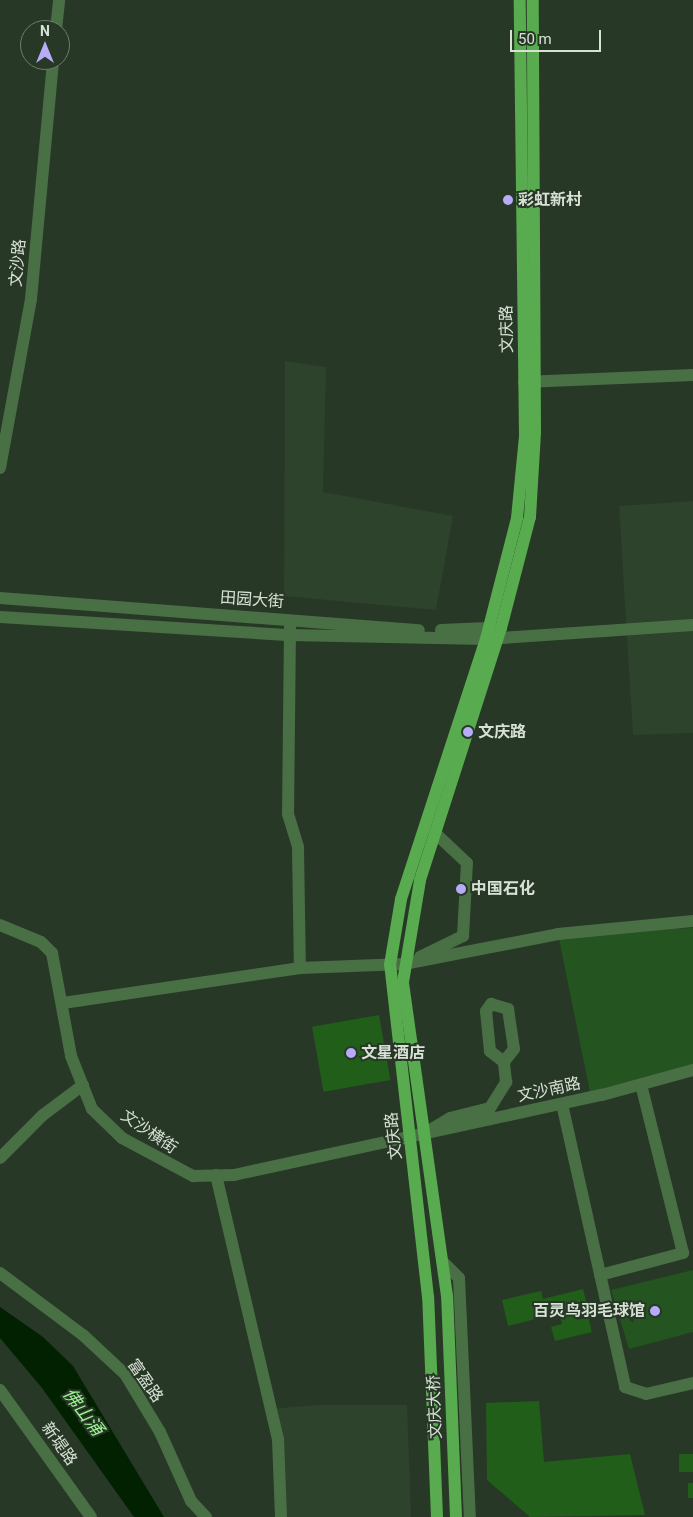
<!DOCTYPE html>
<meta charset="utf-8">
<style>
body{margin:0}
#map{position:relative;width:693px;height:1517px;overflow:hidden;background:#283826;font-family:Roboto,"Noto Sans SC",sans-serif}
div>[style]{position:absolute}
.built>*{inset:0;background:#2e432b}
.green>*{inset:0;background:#24541f}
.water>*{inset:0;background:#022101}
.building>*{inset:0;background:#205e1a;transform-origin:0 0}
.minor>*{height:12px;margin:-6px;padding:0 6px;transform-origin:6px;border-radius:6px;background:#497045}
.major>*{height:12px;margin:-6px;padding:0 6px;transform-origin:6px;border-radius:6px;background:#58ab4f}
.dots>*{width:14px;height:14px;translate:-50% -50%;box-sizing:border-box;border:2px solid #283826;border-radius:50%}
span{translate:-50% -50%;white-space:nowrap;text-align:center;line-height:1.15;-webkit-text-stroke:4px #283826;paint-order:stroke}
.poi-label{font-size:16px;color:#d7e1d6;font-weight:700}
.left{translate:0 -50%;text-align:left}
.right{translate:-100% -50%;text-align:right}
.street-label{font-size:16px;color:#d7e1d6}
.water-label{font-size:18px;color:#9df093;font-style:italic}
.north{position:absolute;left:20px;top:20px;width:50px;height:50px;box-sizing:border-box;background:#283826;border:1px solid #6e7c6c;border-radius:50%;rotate:0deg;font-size:14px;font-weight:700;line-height:20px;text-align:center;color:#d7e1d6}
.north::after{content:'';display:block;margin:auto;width:18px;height:22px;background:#b8abf7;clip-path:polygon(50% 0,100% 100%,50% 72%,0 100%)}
.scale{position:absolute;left:510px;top:30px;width:91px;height:22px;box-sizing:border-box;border:2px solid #d7e1d6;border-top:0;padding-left:6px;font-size:15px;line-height:18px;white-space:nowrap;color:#d7e1d6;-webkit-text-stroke:4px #283826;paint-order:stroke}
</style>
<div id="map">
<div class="built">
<i style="clip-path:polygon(285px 361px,326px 367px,323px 492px,453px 516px,436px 610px,284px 596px)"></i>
<i style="clip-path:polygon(693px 501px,693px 733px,633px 735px,619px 506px)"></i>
<i style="clip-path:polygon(316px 1405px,407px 1405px,411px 1517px,279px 1517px,271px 1409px)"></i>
</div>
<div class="green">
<i style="clip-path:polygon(693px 928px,693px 1070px,591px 1097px,558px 934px)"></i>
<i style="clip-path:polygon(693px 1270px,693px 1332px,629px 1349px,611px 1290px)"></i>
</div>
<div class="water">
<i style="clip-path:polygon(0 1307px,43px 1337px,73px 1366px,164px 1517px,134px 1517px,42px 1388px,0 1338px)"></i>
</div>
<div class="building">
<i style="left:379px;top:1015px;width:66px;height:68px;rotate:80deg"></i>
<i style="clip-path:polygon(583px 1289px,588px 1308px,575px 1311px,577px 1320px,588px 1317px,592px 1332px,555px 1341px,551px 1327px,562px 1324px,559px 1313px,508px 1326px,502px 1300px,541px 1291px,543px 1299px)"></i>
<i style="clip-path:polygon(539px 1401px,544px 1462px,630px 1454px,645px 1515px,530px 1517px,487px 1480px,486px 1403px)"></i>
<i style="left:693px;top:1454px;width:18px;height:14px;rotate:90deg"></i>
<i style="left:688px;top:1483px;width:5px;height:15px"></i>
</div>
<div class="minor">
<i style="left:56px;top:30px;width:30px;rotate:-84deg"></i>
<i style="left:524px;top:382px;width:169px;rotate:-2.4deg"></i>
<i style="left:0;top:468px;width:172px;rotate:-79.6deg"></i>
<i style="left:31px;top:299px;width:240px;rotate:-84.7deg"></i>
<i style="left:0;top:598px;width:420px;rotate:4.4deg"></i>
<i style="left:0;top:617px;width:291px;rotate:3.6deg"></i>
<i style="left:290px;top:635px;width:196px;rotate:1.2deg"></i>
<i style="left:486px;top:639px;width:207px;rotate:-3.9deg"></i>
<i style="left:290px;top:626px;width:188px;rotate:90.6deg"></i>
<i style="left:288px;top:814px;width:34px;rotate:73deg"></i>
<i style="left:298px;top:847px;width:121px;rotate:89.1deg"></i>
<i style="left:441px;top:630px;width:47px;rotate:-2.4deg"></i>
<i style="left:488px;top:628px;width:11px;rotate:41deg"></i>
<i style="left:0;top:925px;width:44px;rotate:22.5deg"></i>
<i style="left:41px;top:942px;width:16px;rotate:45deg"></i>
<i style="left:52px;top:953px;width:105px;rotate:79.5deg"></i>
<i style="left:71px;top:1056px;width:57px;rotate:68.4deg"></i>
<i style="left:92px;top:1109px;width:42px;rotate:44deg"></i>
<i style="left:122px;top:1138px;width:81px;rotate:28.2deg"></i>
<i style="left:193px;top:1176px;width:41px;rotate:-1.4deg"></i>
<i style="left:234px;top:1175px;width:377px;rotate:-12.3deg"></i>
<i style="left:602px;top:1095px;width:94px;rotate:-15.4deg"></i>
<i style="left:420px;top:957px;width:48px;rotate:-26deg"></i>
<i style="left:463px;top:936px;width:73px;rotate:-86.9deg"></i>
<i style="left:467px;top:863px;width:44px;rotate:-136.8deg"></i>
<i style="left:63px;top:1003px;width:240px;rotate:-8.4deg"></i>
<i style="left:300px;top:968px;width:104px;rotate:-2.2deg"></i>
<i style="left:404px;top:964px;width:157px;rotate:-11deg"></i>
<i style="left:558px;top:934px;width:136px;rotate:-5.5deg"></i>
<i style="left:491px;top:1004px;width:18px;rotate:16deg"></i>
<i style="left:508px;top:1009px;width:40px;rotate:81.5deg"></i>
<i style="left:514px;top:1049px;width:16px;rotate:128deg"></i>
<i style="left:504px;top:1062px;width:18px;rotate:-142deg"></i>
<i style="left:490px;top:1051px;width:40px;rotate:-95.7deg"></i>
<i style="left:486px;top:1011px;width:9px;rotate:-54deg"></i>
<i style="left:562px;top:1104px;width:290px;rotate:77.4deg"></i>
<i style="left:625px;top:1387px;width:22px;rotate:18deg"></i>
<i style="left:646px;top:1394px;width:48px;rotate:-13.2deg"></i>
<i style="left:432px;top:1129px;width:21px;rotate:-31deg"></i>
<i style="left:450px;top:1118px;width:41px;rotate:-14deg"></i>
<i style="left:490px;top:1108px;width:31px;rotate:-58deg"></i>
<i style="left:506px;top:1082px;width:20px;rotate:-96deg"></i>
<i style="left:0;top:1158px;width:61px;rotate:-45deg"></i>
<i style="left:43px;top:1115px;width:50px;rotate:-36.9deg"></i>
<i style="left:216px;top:1175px;width:271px;rotate:76.8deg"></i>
<i style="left:278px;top:1439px;width:78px;rotate:87.8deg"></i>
<i style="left:442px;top:1261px;width:24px;rotate:45deg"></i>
<i style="left:459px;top:1278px;width:239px;rotate:87.4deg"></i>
<i style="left:0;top:1273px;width:104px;rotate:36.8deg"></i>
<i style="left:83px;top:1335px;width:57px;rotate:42.9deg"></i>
<i style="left:125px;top:1374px;width:68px;rotate:58.9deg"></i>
<i style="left:160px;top:1432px;width:76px;rotate:65.8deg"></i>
<i style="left:191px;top:1501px;width:22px;rotate:47deg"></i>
<i style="left:600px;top:1275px;width:86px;rotate:-14.8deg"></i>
<i style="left:683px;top:1253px;width:173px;rotate:-104deg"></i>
<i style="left:0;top:1390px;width:156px;rotate:54.4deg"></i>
</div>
<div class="major">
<i style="left:437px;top:1517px;width:220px;rotate:-92.3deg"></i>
<i style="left:428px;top:1297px;width:334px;rotate:-96.5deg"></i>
<i style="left:390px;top:965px;width:67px;rotate:-80.5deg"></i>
<i style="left:401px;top:899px;width:274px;rotate:-71.9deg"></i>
<i style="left:486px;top:639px;width:125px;rotate:-75.6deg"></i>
<i style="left:517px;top:518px;width:82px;rotate:-84.4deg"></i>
<i style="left:525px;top:436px;width:436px;rotate:-90.7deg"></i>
<i style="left:456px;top:1517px;width:221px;rotate:-92.3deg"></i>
<i style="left:447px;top:1296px;width:317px;rotate:-98deg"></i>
<i style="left:403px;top:982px;width:103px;rotate:-80.5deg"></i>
<i style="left:420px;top:880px;width:265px;rotate:-72.2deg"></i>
<i style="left:501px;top:628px;width:115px;rotate:-75.4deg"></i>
<i style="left:530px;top:517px;width:85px;rotate:-86.6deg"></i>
<i style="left:535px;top:432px;width:432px;rotate:-90.3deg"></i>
</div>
<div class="dots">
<i style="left:508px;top:200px;background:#b8abf7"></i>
<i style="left:468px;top:732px;background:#b8abf7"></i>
<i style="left:461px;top:889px;background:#b8abf7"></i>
<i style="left:351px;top:1053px;background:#b8abf7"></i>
<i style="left:655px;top:1311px;background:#b8abf7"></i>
</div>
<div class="poi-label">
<span class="left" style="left:518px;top:200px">彩虹新村</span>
<span class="left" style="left:478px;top:732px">文庆路</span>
<span class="left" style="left:471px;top:889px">中国石化</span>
<span class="left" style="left:361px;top:1053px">文星酒店</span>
<span class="right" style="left:645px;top:1311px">百灵鸟羽毛球馆</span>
</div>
<div class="street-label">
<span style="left:18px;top:263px;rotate:-85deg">文沙路</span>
<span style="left:507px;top:329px;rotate:-91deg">文庆路</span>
<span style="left:252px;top:600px;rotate:4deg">田园大街</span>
<span style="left:549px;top:1090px;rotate:-12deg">文沙南路</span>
<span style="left:149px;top:1132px;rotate:34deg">文沙横街</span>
<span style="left:394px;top:1136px;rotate:-96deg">文庆路</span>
<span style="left:145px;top:1381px;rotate:55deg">富盈路</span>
<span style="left:435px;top:1407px;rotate:-92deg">文庆大桥</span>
<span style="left:59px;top:1444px;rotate:55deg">新堤路</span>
</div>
<div class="water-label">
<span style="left:83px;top:1412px;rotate:53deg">佛山涌</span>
</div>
<div class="north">N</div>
<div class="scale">50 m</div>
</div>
